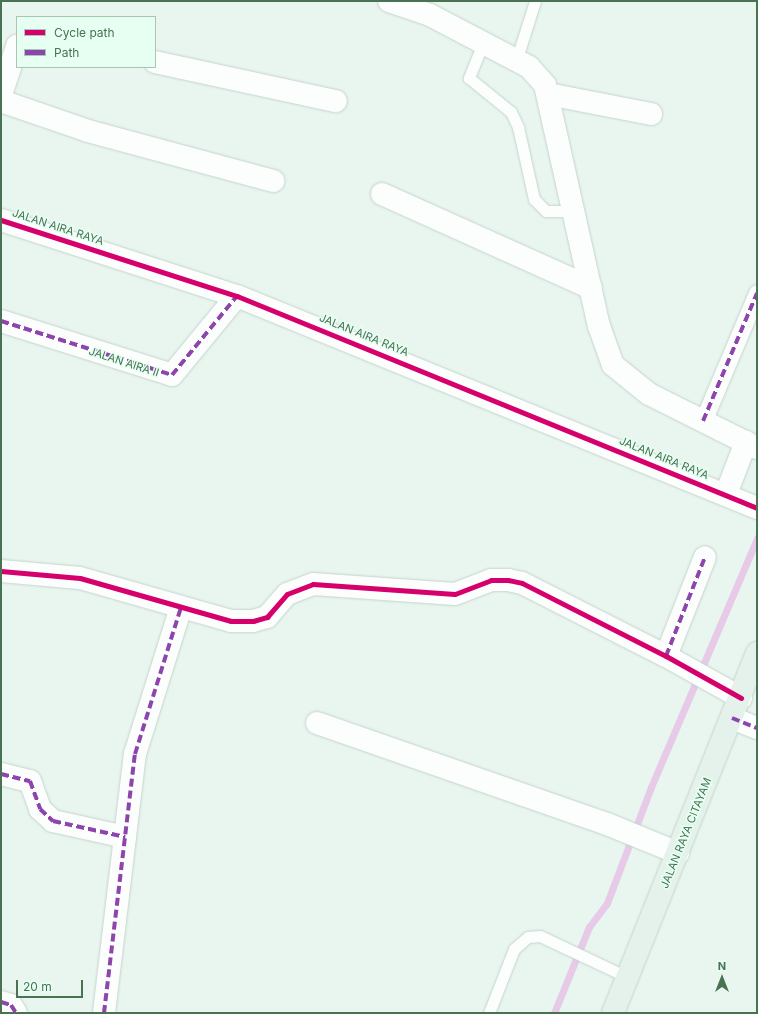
<!DOCTYPE html>
<style>
body{margin:0}
#map{position:relative;width:758px;height:1014px;overflow:hidden;background:#e8f6ef;font-family:Inter,sans-serif}
div>[style]{position:absolute}
.stream>*{height:7px;margin:-3.5px;padding:0 3.5px;transform-origin:3.5px;border-radius:3.5px;background:#e6cae7}
.roads{filter:drop-shadow(0 0 1px #c5d4ca) drop-shadow(0 0 1px #c5d4ca)}
.service>*{height:11px;margin:-5.5px;padding:0 5.5px;transform-origin:5.5px;border-radius:5.5px;background:#fcfefd}
.pedestrian>*{height:17px;margin:-8.5px;padding:0 8.5px;transform-origin:8.5px;border-radius:8.5px;background:#fcfefd}
.minor>*{height:22px;margin:-11px;padding:0 11px;transform-origin:11px;border-radius:11px;background:#fcfefd}
.primary>*{height:22px;margin:-11px;padding:0 11px;transform-origin:11px;border-radius:11px;background:#e4f2eb}
.quiet>*{height:4px;margin-top:-2px;transform-origin:0;background:repeating-linear-gradient(90deg,#8e44ad 0 8px,transparent 0 12px)}
.cycleway>*{height:5px;margin:-2.5px;padding:0 2.5px;transform-origin:2.5px;border-radius:2.5px;background:#d6006c}
span{translate:-50% -50%;white-space:nowrap;text-align:center;line-height:1.15;-webkit-text-stroke:3px #e7fff3;paint-order:stroke}
.street-label{font-size:11px;color:#497253}
.frame{position:absolute;inset:0;border:2px solid #497253;pointer-events:none}
.legend{position:absolute;left:16px;top:16px;width:140px;height:52px;box-sizing:border-box;background:#e7fff3;border:1px solid #a8c7b3;margin:0;padding:5px 7px;list-style:none;font-size:12px;color:#497253}
.legend li{display:flex;align-items:center;gap:8px;height:20px}
.legend b{width:20px;border:1px solid #a8c7b3}
.north{position:absolute;left:702px;top:958px;width:40px;height:40px;-webkit-text-stroke:3px #e7fff3;paint-order:stroke;rotate:0deg;font-size:11px;font-weight:700;line-height:16px;text-align:center;color:#497253}
.north::after{content:'';display:block;margin:auto;width:14px;height:18px;background:#497253;clip-path:polygon(50% 0,100% 100%,50% 72%,0 100%)}
.scale{position:absolute;left:16px;top:980px;width:67px;height:18px;box-sizing:border-box;border:2px solid #497253;border-top:0;padding-left:5px;font-size:12px;line-height:14px;white-space:nowrap;color:#497253;-webkit-text-stroke:3px #e7fff3;paint-order:stroke}
</style>
<div id="map">
<div class="stream">
<i style="left:554px;top:1013px;width:93px;rotate:-67.9deg"></i>
<i style="left:589px;top:927px;width:30px;rotate:-53deg"></i>
<i style="left:607px;top:903px;width:124px;rotate:-69.2deg"></i>
<i style="left:651px;top:787px;width:271px;rotate:-66.9deg"></i>
</div>
<div class="roads">
<div class="service">
<i style="left:483px;top:43px;width:38px;rotate:112deg"></i>
<i style="left:469px;top:78px;width:54px;rotate:39deg"></i>
<i style="left:511px;top:112px;width:17px;rotate:65deg"></i>
<i style="left:518px;top:127px;width:74px;rotate:77.5deg"></i>
<i style="left:534px;top:199px;width:17px;rotate:45deg"></i>
<i style="left:546px;top:211px;width:29px"></i>
<i style="left:516px;top:61px;width:63px;rotate:-72.4deg"></i>
<i style="left:489px;top:1013px;width:69px;rotate:-68.7deg"></i>
<i style="left:514px;top:949px;width:18px;rotate:-41deg"></i>
<i style="left:528px;top:937px;width:12px;rotate:-5deg"></i>
<i style="left:540px;top:936px;width:96px;rotate:25.2deg"></i>
</div>
<div class="pedestrian">
<i style="left:703px;top:421px;width:139px;rotate:-67.1deg"></i>
</div>
<div class="minor">
<i style="left:389px;top:1px;width:43px;rotate:18.9deg"></i>
<i style="left:430px;top:15px;width:112px;rotate:27.7deg"></i>
<i style="left:529px;top:67px;width:24px;rotate:48deg"></i>
<i style="left:545px;top:85px;width:247px;rotate:77.4deg"></i>
<i style="left:599px;top:326px;width:41px;rotate:70.3deg"></i>
<i style="left:613px;top:365px;width:46px;rotate:38.9deg"></i>
<i style="left:649px;top:394px;width:121px;rotate:26.6deg"></i>
<i style="left:155px;top:62px;width:185px;rotate:12.2deg"></i>
<i style="left:548px;top:94px;width:105px;rotate:11deg"></i>
<i style="left:1px;top:95px;width:52px;rotate:-71.9deg"></i>
<i style="left:1px;top:101px;width:92px;rotate:19deg"></i>
<i style="left:88px;top:131px;width:192px;rotate:15.1deg"></i>
<i style="left:382px;top:194px;width:229px;rotate:24.2deg"></i>
<i style="left:1px;top:220px;width:248px;rotate:17.9deg"></i>
<i style="left:237px;top:296px;width:562px;rotate:22.18deg"></i>
<i style="left:1px;top:321px;width:179px;rotate:17.5deg"></i>
<i style="left:172px;top:375px;width:102px;rotate:-50.6deg"></i>
<i style="left:726px;top:494px;width:56px;rotate:-69deg"></i>
<i style="left:1px;top:571px;width:79px;rotate:5.1deg"></i>
<i style="left:80px;top:578px;width:157px;rotate:15.9deg"></i>
<i style="left:231px;top:621px;width:22px"></i>
<i style="left:253px;top:621px;width:15px;rotate:-16deg"></i>
<i style="left:267px;top:617px;width:30px;rotate:-49deg"></i>
<i style="left:287px;top:594px;width:28px;rotate:-21deg"></i>
<i style="left:313px;top:584px;width:142px;rotate:4deg"></i>
<i style="left:455px;top:594px;width:39px;rotate:-21deg"></i>
<i style="left:491px;top:580px;width:17px"></i>
<i style="left:508px;top:580px;width:14px;rotate:12deg"></i>
<i style="left:522px;top:583px;width:161px;rotate:26.9deg"></i>
<i style="left:666px;top:656px;width:86px;rotate:29.2deg"></i>
<i style="left:666px;top:656px;width:106px;rotate:-68.5deg"></i>
<i style="left:732px;top:718px;width:27px;rotate:22deg"></i>
<i style="left:317px;top:723px;width:307px;rotate:19.2deg"></i>
<i style="left:607px;top:824px;width:77px;rotate:22.2deg"></i>
<i style="left:1px;top:774px;width:30px;rotate:14deg"></i>
<i style="left:30px;top:781px;width:30px;rotate:70deg"></i>
<i style="left:40px;top:809px;width:18px;rotate:43deg"></i>
<i style="left:53px;top:821px;width:74px;rotate:12.5deg"></i>
<i style="left:1px;top:1002px;width:10px;rotate:17deg"></i>
<i style="left:11px;top:1005px;width:9px;rotate:58deg"></i>
<i style="left:104px;top:1013px;width:261px;rotate:-83.2deg"></i>
<i style="left:135px;top:754px;width:154px;rotate:-72.6deg"></i>
</div>
<div class="primary">
<i style="left:613px;top:1013px;width:388px;rotate:-68.2deg"></i>
</div>
</div>
<div class="quiet">
<i style="left:1px;top:321px;width:179px;rotate:17.5deg"></i>
<i style="left:172px;top:375px;width:102px;rotate:-50.6deg"></i>
<i style="left:703px;top:421px;width:139px;rotate:-67.1deg"></i>
<i style="left:666px;top:656px;width:106px;rotate:-68.5deg"></i>
<i style="left:732px;top:718px;width:27px;rotate:22deg"></i>
<i style="left:1px;top:774px;width:30px;rotate:14deg"></i>
<i style="left:30px;top:781px;width:30px;rotate:70deg"></i>
<i style="left:40px;top:809px;width:18px;rotate:43deg"></i>
<i style="left:53px;top:821px;width:74px;rotate:12.5deg"></i>
<i style="left:1px;top:1002px;width:10px;rotate:17deg"></i>
<i style="left:11px;top:1005px;width:9px;rotate:58deg"></i>
<i style="left:104px;top:1013px;width:261px;rotate:-83.2deg"></i>
<i style="left:135px;top:754px;width:154px;rotate:-72.6deg"></i>
</div>
<div class="cycleway">
<i style="left:1px;top:220px;width:248px;rotate:17.9deg"></i>
<i style="left:237px;top:296px;width:562px;rotate:22.18deg"></i>
<i style="left:1px;top:571px;width:79px;rotate:5.1deg"></i>
<i style="left:80px;top:578px;width:157px;rotate:15.9deg"></i>
<i style="left:231px;top:621px;width:22px"></i>
<i style="left:253px;top:621px;width:15px;rotate:-16deg"></i>
<i style="left:267px;top:617px;width:30px;rotate:-49deg"></i>
<i style="left:287px;top:594px;width:28px;rotate:-21deg"></i>
<i style="left:313px;top:584px;width:142px;rotate:4deg"></i>
<i style="left:455px;top:594px;width:39px;rotate:-21deg"></i>
<i style="left:491px;top:580px;width:17px"></i>
<i style="left:508px;top:580px;width:14px;rotate:12deg"></i>
<i style="left:522px;top:583px;width:161px;rotate:26.9deg"></i>
<i style="left:666px;top:656px;width:86px;rotate:29.2deg"></i>
</div>
<div class="street-label">
<span style="left:58px;top:227px;rotate:18deg">JALAN AIRA RAYA</span>
<span style="left:364px;top:335px;rotate:22deg">JALAN AIRA RAYA</span>
<span style="left:124px;top:362px;rotate:18deg">JALAN AIRA II</span>
<span style="left:664px;top:458px;rotate:22deg">JALAN AIRA RAYA</span>
<span style="left:686px;top:833px;rotate:-68deg">JALAN RAYA CITAYAM</span>
</div>
<div class="frame"></div>
<ul class="legend">
<li><b style="height:5px;background:#d6006c"></b>Cycle path</li>
<li><b style="height:5px;background:#8e44ad"></b>Path</li>
</ul>
<div class="north">N</div>
<div class="scale">20 m</div>
</div>
